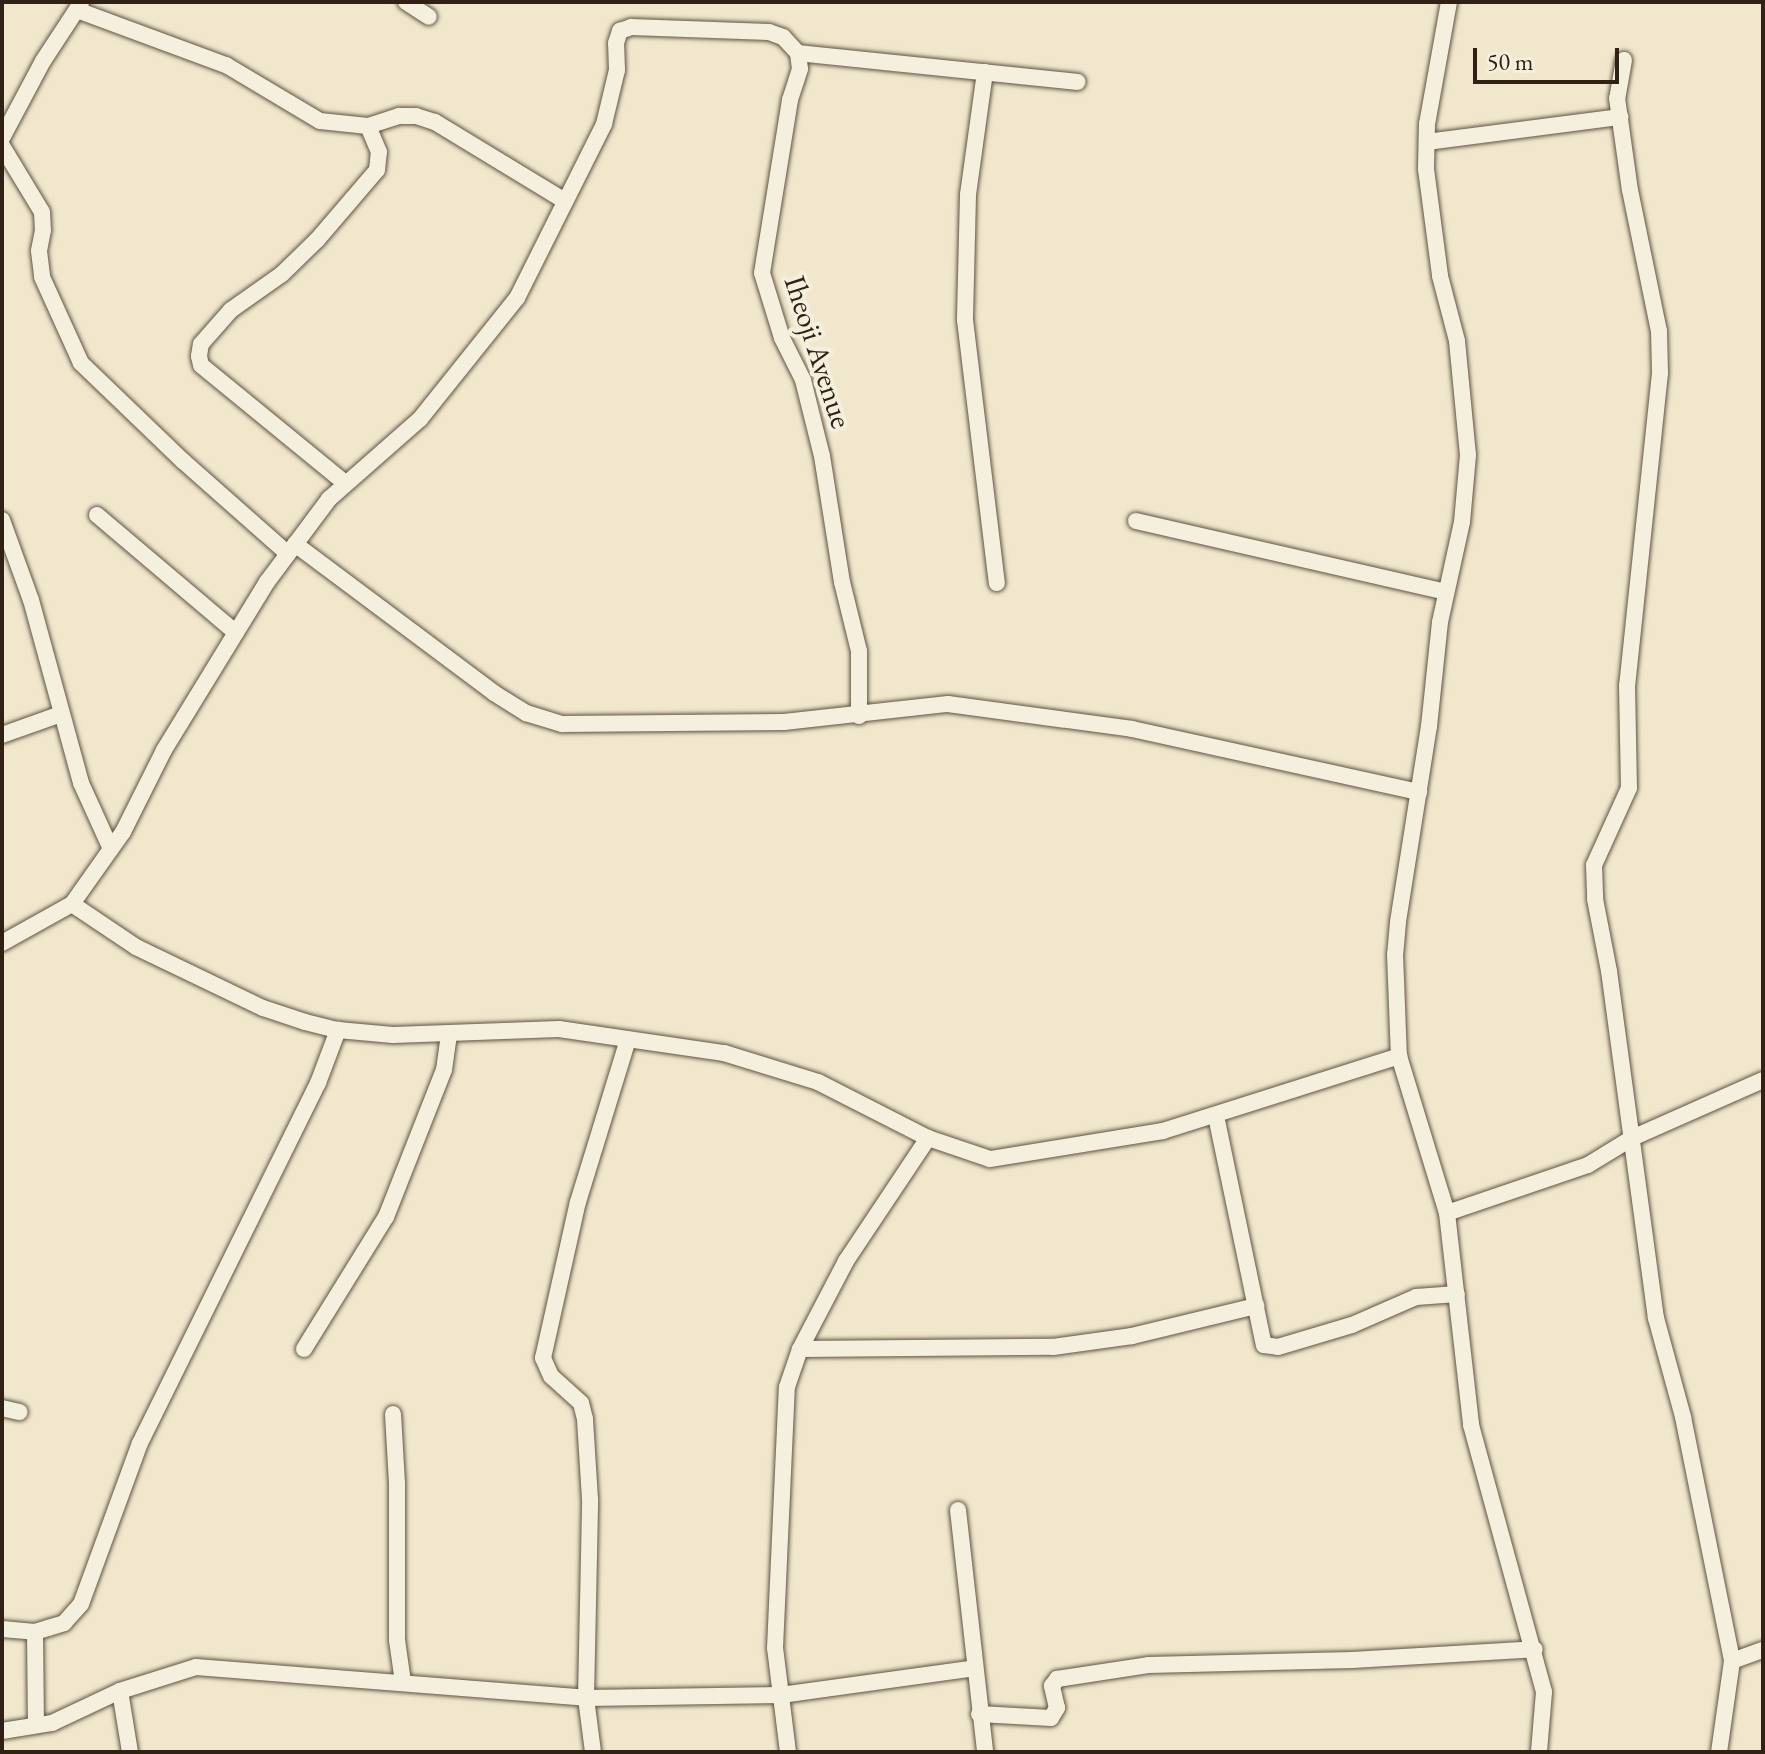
<!DOCTYPE html>
<style>
body{margin:0}
#map{position:relative;width:1765px;height:1754px;overflow:hidden;background:#f0e7cc;font-family:"EB Garamond",serif}
div>[style]{position:absolute}
.roads{filter:drop-shadow(0 0 2px #615242) drop-shadow(0 0 2px #615242)}
.minor>*{height:16px;margin:-8px;padding:0 8px;transform-origin:8px;border-radius:8px;background:#f5efde}
span{translate:-50% -50%;white-space:nowrap;text-align:center;line-height:1.15;-webkit-text-stroke:8px #f5efde;paint-order:stroke}
.street-label{font-size:30px;color:#312114}
.frame{position:absolute;inset:0;border:4px solid #312114;pointer-events:none}
.scale{position:absolute;left:1473px;top:48px;width:146px;height:36px;box-sizing:border-box;border:4px solid #312114;border-top:0;padding-left:10px;font-size:24px;line-height:28px;white-space:nowrap;color:#312114;-webkit-text-stroke:6px #f5efde;paint-order:stroke}
</style>
<div id="map">
<div class="roads">
<div class="minor">
<i style="left:406px;top:2px;width:27px;rotate:33deg"></i>
<i style="left:1449px;top:2px;width:124px;rotate:100.2deg"></i>
<i style="left:1427px;top:124px;width:45px;rotate:91.3deg"></i>
<i style="left:1426px;top:169px;width:108px;rotate:82.5deg"></i>
<i style="left:1440px;top:276px;width:67px;rotate:75.3deg"></i>
<i style="left:1457px;top:341px;width:115px;rotate:84.5deg"></i>
<i style="left:1468px;top:455px;width:67px;rotate:95.1deg"></i>
<i style="left:1462px;top:522px;width:102px;rotate:102.4deg"></i>
<i style="left:1440px;top:622px;width:105px;rotate:96deg"></i>
<i style="left:1429px;top:726px;width:198px;rotate:99deg"></i>
<i style="left:1398px;top:922px;width:32px;rotate:95deg"></i>
<i style="left:1395px;top:954px;width:102px;rotate:87.8deg"></i>
<i style="left:1399px;top:1056px;width:164px;rotate:73deg"></i>
<i style="left:1447px;top:1213px;width:213px;rotate:83.5deg"></i>
<i style="left:1471px;top:1425px;width:277px;rotate:74.7deg"></i>
<i style="left:1544px;top:1692px;width:60px;rotate:94.8deg"></i>
<i style="left:77px;top:10px;width:159px;rotate:20.3deg"></i>
<i style="left:226px;top:65px;width:109px;rotate:30.8deg"></i>
<i style="left:320px;top:121px;width:48px;rotate:5.9deg"></i>
<i style="left:368px;top:126px;width:33px;rotate:-18deg"></i>
<i style="left:399px;top:116px;width:17px"></i>
<i style="left:416px;top:116px;width:20px;rotate:18deg"></i>
<i style="left:435px;top:122px;width:152px;rotate:31.3deg"></i>
<i style="left:798px;top:53px;width:16px;rotate:83deg"></i>
<i style="left:800px;top:69px;width:33px;rotate:108deg"></i>
<i style="left:790px;top:100px;width:175px;rotate:99.2deg"></i>
<i style="left:762px;top:273px;width:68px;rotate:72.9deg"></i>
<i style="left:782px;top:338px;width:47px;rotate:63.4deg"></i>
<i style="left:803px;top:380px;width:78px;rotate:76deg"></i>
<i style="left:822px;top:456px;width:128px;rotate:81deg"></i>
<i style="left:842px;top:582px;width:71px;rotate:76.2deg"></i>
<i style="left:859px;top:651px;width:65px;rotate:90deg"></i>
<i style="left:1624px;top:60px;width:39px;rotate:100deg"></i>
<i style="left:1617px;top:98px;width:93px;rotate:82deg"></i>
<i style="left:1630px;top:190px;width:144px;rotate:78.4deg"></i>
<i style="left:1659px;top:331px;width:42px;rotate:88.6deg"></i>
<i style="left:1660px;top:373px;width:314px;rotate:96deg"></i>
<i style="left:1627px;top:685px;width:103px;rotate:88.9deg"></i>
<i style="left:1629px;top:788px;width:85px;rotate:114.4deg"></i>
<i style="left:1594px;top:865px;width:34px;rotate:88deg"></i>
<i style="left:1595px;top:899px;width:73px;rotate:79deg"></i>
<i style="left:1609px;top:971px;width:350px;rotate:82.3deg"></i>
<i style="left:1656px;top:1318px;width:103px;rotate:74.7deg"></i>
<i style="left:1683px;top:1417px;width:249px;rotate:78.6deg"></i>
<i style="left:1732px;top:1661px;width:92px;rotate:98.1deg"></i>
<i style="left:985px;top:72px;width:124px;rotate:97.9deg"></i>
<i style="left:968px;top:195px;width:125px;rotate:91.4deg"></i>
<i style="left:965px;top:320px;width:265px;rotate:83.1deg"></i>
<i style="left:2px;top:138px;width:87px;rotate:-62deg"></i>
<i style="left:43px;top:61px;width:69px;rotate:-56.8deg"></i>
<i style="left:1427px;top:142px;width:195px;rotate:-7.4deg"></i>
<i style="left:2px;top:146px;width:77px;rotate:58.8deg"></i>
<i style="left:42px;top:212px;width:18px;rotate:87deg"></i>
<i style="left:43px;top:230px;width:21px;rotate:101deg"></i>
<i style="left:39px;top:251px;width:26px;rotate:83deg"></i>
<i style="left:42px;top:277px;width:94px;rotate:65.6deg"></i>
<i style="left:81px;top:363px;width:141px;rotate:43.9deg"></i>
<i style="left:183px;top:461px;width:140px;rotate:41.5deg"></i>
<i style="left:345px;top:483px;width:186px;rotate:-140.7deg"></i>
<i style="left:201px;top:365px;width:9px;rotate:-103deg"></i>
<i style="left:199px;top:356px;width:12px;rotate:-81deg"></i>
<i style="left:201px;top:344px;width:45px;rotate:-48.6deg"></i>
<i style="left:231px;top:310px;width:62px;rotate:-35.2deg"></i>
<i style="left:282px;top:274px;width:49px;rotate:-44.2deg"></i>
<i style="left:317px;top:240px;width:92px;rotate:-49.4deg"></i>
<i style="left:377px;top:170px;width:18px;rotate:-84deg"></i>
<i style="left:379px;top:152px;width:28px;rotate:-113deg"></i>
<i style="left:97px;top:515px;width:182px;rotate:40.3deg"></i>
<i style="left:2px;top:520px;width:85px;rotate:70.1deg"></i>
<i style="left:31px;top:600px;width:190px;rotate:74.7deg"></i>
<i style="left:81px;top:783px;width:72px;rotate:65.6deg"></i>
<i style="left:1136px;top:521px;width:317px;rotate:12.9deg"></i>
<i style="left:295px;top:544px;width:249px;rotate:36.8deg"></i>
<i style="left:494px;top:693px;width:38px;rotate:32deg"></i>
<i style="left:526px;top:713px;width:38px;rotate:17deg"></i>
<i style="left:562px;top:724px;width:222px;rotate:-0.5deg"></i>
<i style="left:784px;top:722px;width:165px;rotate:-6.3deg"></i>
<i style="left:948px;top:704px;width:186px;rotate:7.7deg"></i>
<i style="left:1132px;top:729px;width:294px;rotate:12.4deg"></i>
<i style="left:2px;top:735px;width:63px;rotate:-19.6deg"></i>
<i style="left:72px;top:904px;width:77px;rotate:33.9deg"></i>
<i style="left:136px;top:947px;width:141px;rotate:25.7deg"></i>
<i style="left:263px;top:1008px;width:44px;rotate:18.4deg"></i>
<i style="left:305px;top:1022px;width:34px;rotate:14deg"></i>
<i style="left:338px;top:1030px;width:55px;rotate:5.2deg"></i>
<i style="left:393px;top:1035px;width:166px;rotate:-2.1deg"></i>
<i style="left:559px;top:1029px;width:167px;rotate:8.3deg"></i>
<i style="left:724px;top:1053px;width:98px;rotate:17.1deg"></i>
<i style="left:818px;top:1082px;width:123px;rotate:27deg"></i>
<i style="left:928px;top:1138px;width:65px;rotate:18.7deg"></i>
<i style="left:990px;top:1159px;width:175px;rotate:-9.2deg"></i>
<i style="left:1163px;top:1131px;width:248px;rotate:-17.6deg"></i>
<i style="left:2px;top:943px;width:80px;rotate:-29.1deg"></i>
<i style="left:72px;top:904px;width:88px;rotate:-54.7deg"></i>
<i style="left:123px;top:832px;width:92px;rotate:-63.4deg"></i>
<i style="left:164px;top:750px;width:197px;rotate:-58.5deg"></i>
<i style="left:267px;top:582px;width:104px;rotate:-53.2deg"></i>
<i style="left:329px;top:499px;width:121px;rotate:-41.3deg"></i>
<i style="left:420px;top:419px;width:155px;rotate:-51.3deg"></i>
<i style="left:517px;top:298px;width:195px;rotate:-63.4deg"></i>
<i style="left:604px;top:124px;width:56px;rotate:-76.5deg"></i>
<i style="left:617px;top:70px;width:27px;rotate:-92deg"></i>
<i style="left:616px;top:43px;width:13px;rotate:-72deg"></i>
<i style="left:620px;top:31px;width:12px;rotate:-20deg"></i>
<i style="left:631px;top:27px;width:138px;rotate:2.1deg"></i>
<i style="left:769px;top:32px;width:15px;rotate:20deg"></i>
<i style="left:783px;top:37px;width:22px;rotate:47deg"></i>
<i style="left:798px;top:53px;width:281px;rotate:5.9deg"></i>
<i style="left:1216px;top:1116px;width:234px;rotate:78.2deg"></i>
<i style="left:1264px;top:1345px;width:14px;rotate:8deg"></i>
<i style="left:1278px;top:1347px;width:77px;rotate:-16.6deg"></i>
<i style="left:1352px;top:1325px;width:70px;rotate:-23.6deg"></i>
<i style="left:1416px;top:1297px;width:41px;rotate:-4.2deg"></i>
<i style="left:1447px;top:1213px;width:149px;rotate:-18.8deg"></i>
<i style="left:1588px;top:1165px;width:52px;rotate:-31.5deg"></i>
<i style="left:1632px;top:1138px;width:143px;rotate:-23.9deg"></i>
<i style="left:304px;top:1349px;width:155px;rotate:-58.2deg"></i>
<i style="left:386px;top:1217px;width:158px;rotate:-68.5deg"></i>
<i style="left:444px;top:1070px;width:37px;rotate:-82deg"></i>
<i style="left:800px;top:1349px;width:253px;rotate:-0.5deg"></i>
<i style="left:1053px;top:1347px;width:80px;rotate:-7.9deg"></i>
<i style="left:1132px;top:1336px;width:128px;rotate:-13.6deg"></i>
<i style="left:2px;top:1408px;width:18px;rotate:13deg"></i>
<i style="left:393px;top:1414px;width:69px;rotate:86.7deg"></i>
<i style="left:397px;top:1483px;width:157px;rotate:90deg"></i>
<i style="left:397px;top:1640px;width:42px;rotate:81.9deg"></i>
<i style="left:958px;top:1510px;width:244px;rotate:83.6deg"></i>
<i style="left:2px;top:1629px;width:33px;rotate:5deg"></i>
<i style="left:35px;top:1632px;width:14px;rotate:-17deg"></i>
<i style="left:48px;top:1628px;width:17px;rotate:-17deg"></i>
<i style="left:64px;top:1623px;width:25px;rotate:-48deg"></i>
<i style="left:81px;top:1604px;width:171px;rotate:-69.9deg"></i>
<i style="left:140px;top:1443px;width:402px;rotate:-63.7deg"></i>
<i style="left:318px;top:1083px;width:57px;rotate:-69.3deg"></i>
<i style="left:35px;top:1632px;width:93px;rotate:89.4deg"></i>
<i style="left:1732px;top:1661px;width:33px;rotate:-20deg"></i>
<i style="left:120px;top:1691px;width:62px;rotate:80.7deg"></i>
<i style="left:979px;top:1714px;width:72px;rotate:3.2deg"></i>
<i style="left:1051px;top:1718px;width:12px;rotate:-59deg"></i>
<i style="left:1057px;top:1708px;width:23px;rotate:-103deg"></i>
<i style="left:1052px;top:1686px;width:9px;rotate:-54deg"></i>
<i style="left:1057px;top:1679px;width:92px;rotate:-8.7deg"></i>
<i style="left:1148px;top:1665px;width:204px;rotate:-1.4deg"></i>
<i style="left:1352px;top:1660px;width:183px;rotate:-3.4deg"></i>
<i style="left:2px;top:1731px;width:51px;rotate:-9.1deg"></i>
<i style="left:52px;top:1723px;width:75px;rotate:-25.2deg"></i>
<i style="left:120px;top:1691px;width:80px;rotate:-17.5deg"></i>
<i style="left:196px;top:1667px;width:391px;rotate:4.5deg"></i>
<i style="left:586px;top:1698px;width:195px;rotate:-0.9deg"></i>
<i style="left:781px;top:1695px;width:196px;rotate:-7.9deg"></i>
<i style="left:593px;top:1752px;width:54px;rotate:-97.4deg"></i>
<i style="left:586px;top:1698px;width:199px;rotate:-88.8deg"></i>
<i style="left:590px;top:1499px;width:80px;rotate:-93.6deg"></i>
<i style="left:585px;top:1419px;width:16px;rotate:-104deg"></i>
<i style="left:581px;top:1403px;width:40px;rotate:-138deg"></i>
<i style="left:551px;top:1376px;width:20px;rotate:-114deg"></i>
<i style="left:543px;top:1358px;width:160px;rotate:-77.4deg"></i>
<i style="left:578px;top:1202px;width:170px;rotate:-72.9deg"></i>
<i style="left:788px;top:1752px;width:105px;rotate:-97.1deg"></i>
<i style="left:775px;top:1648px;width:261px;rotate:-87.4deg"></i>
<i style="left:787px;top:1387px;width:40px;rotate:-71.1deg"></i>
<i style="left:800px;top:1349px;width:99px;rotate:-62.4deg"></i>
<i style="left:846px;top:1261px;width:148px;rotate:-56.3deg"></i>
</div>
</div>
<div class="street-label">
<span style="left:818px;top:352px;rotate:72deg">Iheoji Avenue</span>
</div>
<div class="frame"></div>
<div class="scale">50 m</div>
</div>
